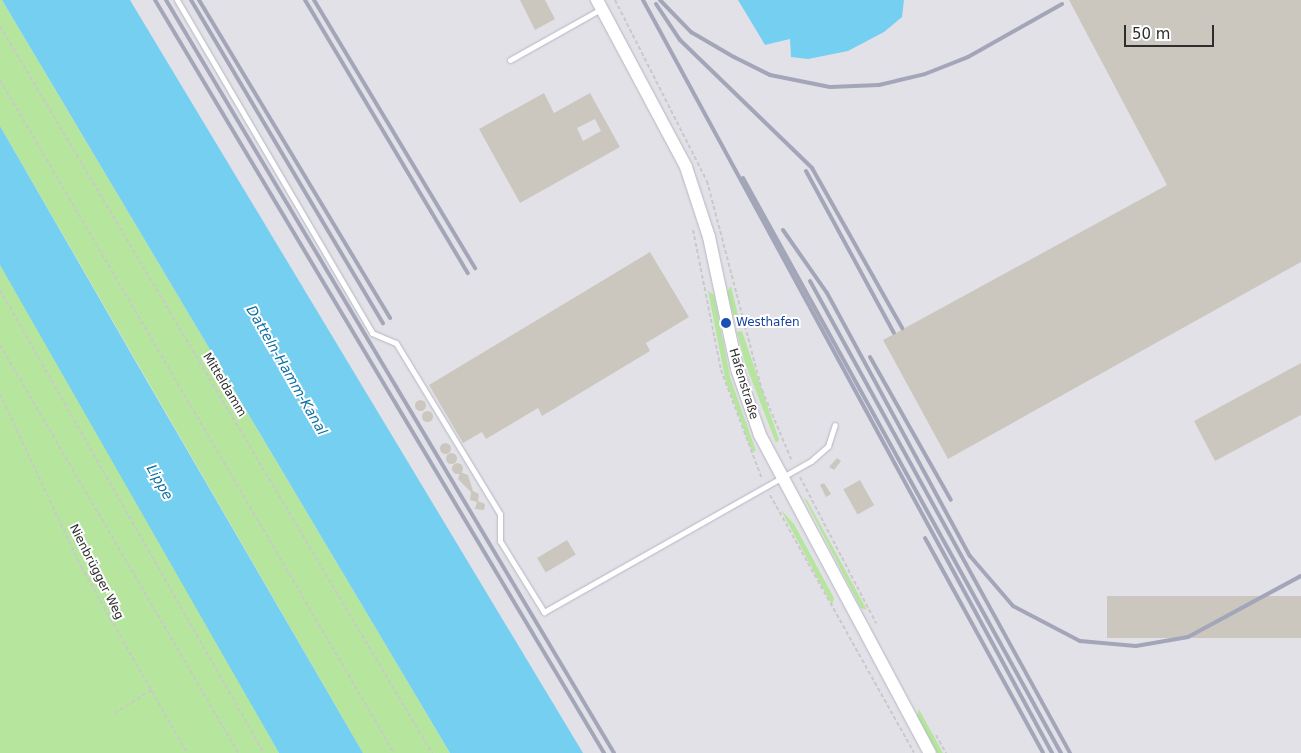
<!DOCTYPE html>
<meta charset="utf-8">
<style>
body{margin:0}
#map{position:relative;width:1301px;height:753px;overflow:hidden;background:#efe9e1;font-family:"DejaVu Sans",sans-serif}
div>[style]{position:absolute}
.industrial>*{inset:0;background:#e3e1e8}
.green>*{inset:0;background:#b6e59e}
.water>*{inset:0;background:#75cff0}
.building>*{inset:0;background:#cbc7bf;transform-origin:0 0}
.round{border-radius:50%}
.path>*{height:2px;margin-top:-1px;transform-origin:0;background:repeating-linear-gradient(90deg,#c9c9c9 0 4px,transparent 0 6.5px)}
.roads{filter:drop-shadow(0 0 1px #b4b7c1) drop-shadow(0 0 1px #b4b7c1)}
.service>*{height:5px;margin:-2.5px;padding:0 2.5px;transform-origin:2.5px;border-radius:2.5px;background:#fff}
.tertiary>*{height:12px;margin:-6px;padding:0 6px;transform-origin:6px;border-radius:6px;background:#fff}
.rail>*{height:4px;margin:-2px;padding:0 2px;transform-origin:2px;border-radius:2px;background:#a3a6b8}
.dots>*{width:14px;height:14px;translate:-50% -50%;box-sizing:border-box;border:2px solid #fff;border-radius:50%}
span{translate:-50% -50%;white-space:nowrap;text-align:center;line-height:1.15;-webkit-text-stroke:4px #fff;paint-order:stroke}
.transit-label{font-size:12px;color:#164399}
.left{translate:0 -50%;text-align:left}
.street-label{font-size:12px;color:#2e2e2e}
.water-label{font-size:14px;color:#0d6fa3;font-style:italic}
.scale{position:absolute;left:1124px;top:25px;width:90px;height:22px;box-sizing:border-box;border:2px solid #2e2e2e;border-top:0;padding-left:6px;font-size:15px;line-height:18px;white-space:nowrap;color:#2e2e2e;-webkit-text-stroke:4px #fff;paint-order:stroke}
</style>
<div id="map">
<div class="industrial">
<i style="clip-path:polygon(130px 0,1301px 0,1301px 753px,583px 753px)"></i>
</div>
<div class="green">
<i style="clip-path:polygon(0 0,2px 0,450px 753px,363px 753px,0 126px)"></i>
<i style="clip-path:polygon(0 265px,68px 380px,279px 753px,0 753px)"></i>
<i style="clip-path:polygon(731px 286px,739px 319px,735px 321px,727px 292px)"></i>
<i style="clip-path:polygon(708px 291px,714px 295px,730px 377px,756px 451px,752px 452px,725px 378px)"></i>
<i style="clip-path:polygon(742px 331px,779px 440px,776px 443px,745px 363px,737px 332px)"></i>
<i style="clip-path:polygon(804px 498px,807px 500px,867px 610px,861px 608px)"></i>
<i style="clip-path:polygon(781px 510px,794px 524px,834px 598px,832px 605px)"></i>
<i style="clip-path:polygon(919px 709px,943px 753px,937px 753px,917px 716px)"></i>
</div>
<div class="water">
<i style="clip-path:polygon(2px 0,130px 0,583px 753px,450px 753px)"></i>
<i style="clip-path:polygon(738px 0,904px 0,902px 17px,884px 32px,848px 51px,808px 59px,791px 57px,790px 39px,765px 45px)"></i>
<i style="clip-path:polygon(0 126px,136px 362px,363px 753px,279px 753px,0 265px)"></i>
</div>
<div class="building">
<i style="clip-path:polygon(520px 0,545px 0,555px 19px,535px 30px)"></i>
<i style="clip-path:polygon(1069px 0,1301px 0,1301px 262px,948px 459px,883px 340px,1167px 185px)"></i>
<i style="clip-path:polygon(evenodd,544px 93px,554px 113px,590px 93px,620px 147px,520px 203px,479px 129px,544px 93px,595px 119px,601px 131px,583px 141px,577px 128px,595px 119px)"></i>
<i style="clip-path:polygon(650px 252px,689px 317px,646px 343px,650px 351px,542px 416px,538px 408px,486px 439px,482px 432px,463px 443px,429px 385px)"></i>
<i style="clip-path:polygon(1301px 363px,1301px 415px,1215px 461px,1194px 421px)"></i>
<i class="round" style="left:414.5px;top:399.5px;width:11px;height:11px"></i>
<i class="round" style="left:421.5px;top:410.5px;width:11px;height:11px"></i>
<i class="round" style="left:439.5px;top:442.5px;width:11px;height:11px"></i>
<i class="round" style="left:445.5px;top:452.5px;width:11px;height:11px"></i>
<i style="clip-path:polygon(837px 458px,841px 461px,834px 470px,829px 467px)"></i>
<i class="round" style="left:451.5px;top:462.5px;width:11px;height:11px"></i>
<i style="clip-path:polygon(460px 472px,468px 475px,473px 491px,479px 494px,478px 501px,485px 504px,484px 510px,475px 509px,477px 502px,470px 500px,471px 492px,458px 479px)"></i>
<i style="left:860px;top:480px;width:29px;height:19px;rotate:61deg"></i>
<i style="clip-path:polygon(824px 483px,831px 494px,826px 497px,820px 485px)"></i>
<i style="left:567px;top:540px;width:17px;height:35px;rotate:59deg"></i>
<i style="left:1301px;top:596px;width:42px;height:194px;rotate:90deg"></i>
</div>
<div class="path">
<i style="left:615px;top:0;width:203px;rotate:63.1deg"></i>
<i style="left:707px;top:181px;width:216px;rotate:75.3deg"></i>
<i style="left:762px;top:390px;width:77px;rotate:67.1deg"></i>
<i style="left:0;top:26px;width:846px;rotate:59.28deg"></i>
<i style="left:0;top:80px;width:780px;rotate:59.65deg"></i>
<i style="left:693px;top:230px;width:143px;rotate:78.7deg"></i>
<i style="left:721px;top:370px;width:116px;rotate:69.4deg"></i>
<i style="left:0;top:290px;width:533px;rotate:60.31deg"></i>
<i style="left:0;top:345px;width:472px;rotate:59.7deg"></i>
<i style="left:0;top:394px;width:191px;rotate:64.9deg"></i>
<i style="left:81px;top:567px;width:214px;rotate:60.3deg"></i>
<i style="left:800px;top:477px;width:165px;rotate:62.5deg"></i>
<i style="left:770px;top:495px;width:295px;rotate:60.8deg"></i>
<i style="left:115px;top:713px;width:43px;rotate:-32.6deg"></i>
<i style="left:936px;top:735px;width:21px;rotate:61deg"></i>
</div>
<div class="roads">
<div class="service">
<i style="left:177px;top:0;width:386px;rotate:59.6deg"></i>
<i style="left:372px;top:333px;width:26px;rotate:23deg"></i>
<i style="left:396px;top:343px;width:200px;rotate:58.7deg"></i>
<i style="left:500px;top:514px;width:27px;rotate:90deg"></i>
<i style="left:500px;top:541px;width:84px;rotate:58.2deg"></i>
<i style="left:544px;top:612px;width:307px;rotate:-29.5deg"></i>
<i style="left:811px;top:461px;width:23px;rotate:-41deg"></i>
<i style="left:828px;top:446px;width:22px;rotate:-72deg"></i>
<i style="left:510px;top:60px;width:104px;rotate:-29.3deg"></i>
</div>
<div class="tertiary">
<i style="left:597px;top:0;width:189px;rotate:61.9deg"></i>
<i style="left:686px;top:167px;width:74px;rotate:71.8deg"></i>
<i style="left:709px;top:237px;width:135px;rotate:78deg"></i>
<i style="left:737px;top:369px;width:70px;rotate:70.8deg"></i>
<i style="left:760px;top:435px;width:361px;rotate:61.9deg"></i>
</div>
</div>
<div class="rail">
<i style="left:155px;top:0;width:877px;rotate:59.19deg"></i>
<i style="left:166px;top:0;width:876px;rotate:59.25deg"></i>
<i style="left:191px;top:0;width:376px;rotate:59.3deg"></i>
<i style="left:199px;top:0;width:371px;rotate:59deg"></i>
<i style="left:305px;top:0;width:318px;rotate:59.2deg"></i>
<i style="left:314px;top:0;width:313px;rotate:59deg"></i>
<i style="left:643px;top:0;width:857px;rotate:61.49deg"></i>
<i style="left:660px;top:0;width:45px;rotate:45.9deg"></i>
<i style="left:691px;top:32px;width:50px;rotate:30.2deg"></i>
<i style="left:734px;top:57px;width:40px;rotate:26.6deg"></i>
<i style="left:770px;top:75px;width:61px;rotate:11.3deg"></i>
<i style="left:830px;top:87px;width:49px;rotate:-2.3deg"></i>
<i style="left:879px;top:85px;width:47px;rotate:-13.4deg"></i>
<i style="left:925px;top:74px;width:46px;rotate:-21.6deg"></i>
<i style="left:968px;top:57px;width:108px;rotate:-29.4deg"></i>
<i style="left:656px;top:4px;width:43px;rotate:56.3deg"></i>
<i style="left:680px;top:40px;width:184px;rotate:44.1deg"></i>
<i style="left:812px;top:168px;width:184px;rotate:60.6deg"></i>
<i style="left:806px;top:171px;width:184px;rotate:61.5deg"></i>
<i style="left:743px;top:178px;width:657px;rotate:61.06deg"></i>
<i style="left:783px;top:230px;width:77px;rotate:55.1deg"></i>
<i style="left:827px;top:293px;width:299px;rotate:61.5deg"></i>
<i style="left:970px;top:556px;width:66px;rotate:49.3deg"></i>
<i style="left:1013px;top:606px;width:76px;rotate:27.6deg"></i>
<i style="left:1080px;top:641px;width:56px;rotate:5.1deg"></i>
<i style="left:1136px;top:646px;width:53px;rotate:-9.8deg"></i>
<i style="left:1188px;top:637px;width:128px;rotate:-28.4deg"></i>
<i style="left:810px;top:281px;width:539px;rotate:61.15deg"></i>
<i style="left:870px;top:357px;width:164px;rotate:60.5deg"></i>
<i style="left:925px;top:538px;width:245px;rotate:61.2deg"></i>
</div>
<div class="dots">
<i style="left:726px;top:323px;background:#1a4fb4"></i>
</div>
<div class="transit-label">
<span class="left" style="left:736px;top:323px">Westhafen</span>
</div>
<div class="street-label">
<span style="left:743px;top:384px;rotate:73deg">Hafenstraße</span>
<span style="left:224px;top:385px;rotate:59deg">Mitteldamm</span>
<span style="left:96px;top:572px;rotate:63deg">Nienbrügger Weg</span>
</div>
<div class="water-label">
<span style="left:287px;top:370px;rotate:60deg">Datteln-Hamm-Kanal</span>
<span style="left:160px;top:482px;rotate:60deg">Lippe</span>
</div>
<div class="scale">50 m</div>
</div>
